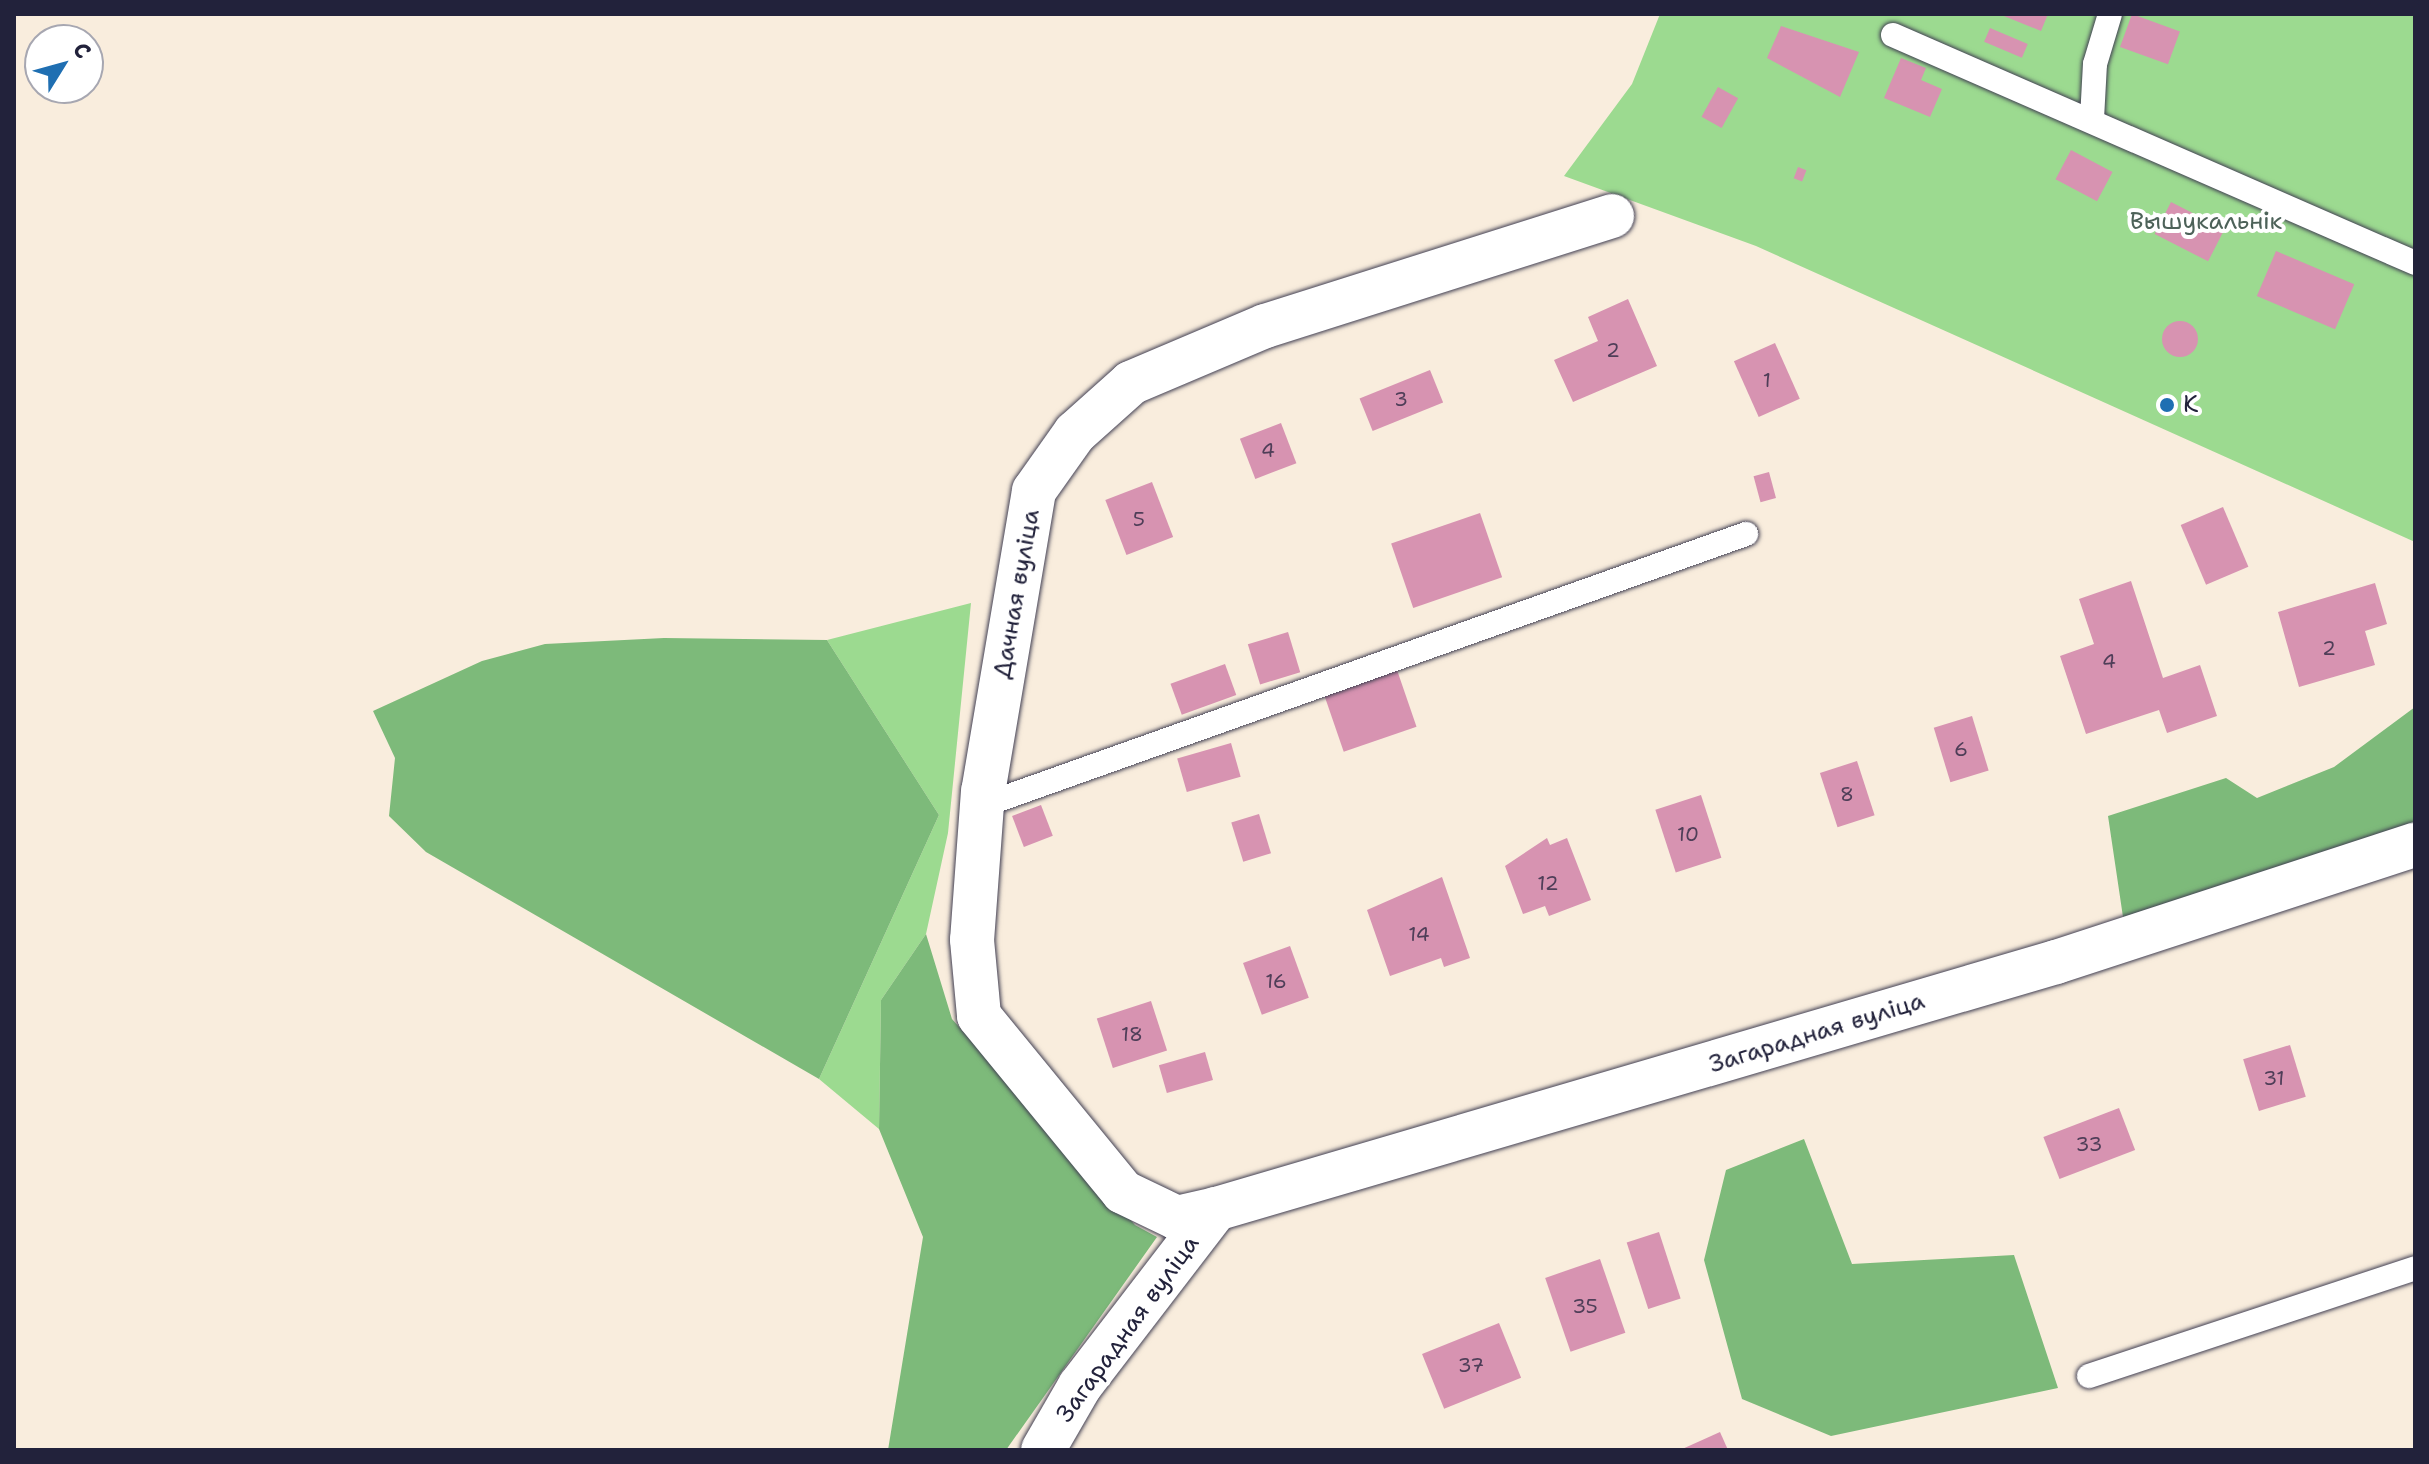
<!DOCTYPE html>
<meta charset="utf-8">
<style>
body{margin:0}
#map{position:relative;width:2429px;height:1464px;overflow:hidden;background:#f9eddd;font-family:"Shantell Sans",sans-serif}
div>[style]{position:absolute}
.green>*{inset:0;background:#9cda90}
.forest>*{inset:0;background:#7dba7a}
.building>*{inset:0;background:#d793b1;transform-origin:0 0}
.round{border-radius:50%}
.roads{filter:drop-shadow(0 0 2px #424053) drop-shadow(0 0 2px #424053)}
.service>*{height:24px;margin:-12px;padding:0 12px;transform-origin:12px;border-radius:12px;background:#fff}
.minor>*{height:44px;margin:-22px;padding:0 22px;transform-origin:22px;border-radius:22px;background:#fff}
.dots>*{width:22px;height:22px;translate:-50% -50%;box-sizing:border-box;border:4px solid #fff;border-radius:50%}
span{translate:-50% -50%;white-space:nowrap;text-align:center;line-height:1.15;-webkit-text-stroke:8px #fff;paint-order:stroke}
.number-label{font-size:20px;color:#4f3e58}
.number-label span{-webkit-text-stroke-width:0}
.park-label{font-size:24px;color:#4d6259}
.poi-label{font-size:24px;color:#22223b}
.left{translate:0 -50%;text-align:left}
.street-label{font-size:24px;color:#22223b}
.frame{position:absolute;inset:0;border:16px solid #22223b;pointer-events:none}
.north{position:absolute;left:24px;top:24px;width:80px;height:80px;box-sizing:border-box;background:#fff;border:2px solid #a7a7b1;border-radius:50%;rotate:53deg;font-size:22px;font-weight:700;line-height:32px;text-align:center;color:#22223b}
.north::after{content:'';display:block;margin:auto;width:28px;height:36px;background:#1f6fb2;clip-path:polygon(50% 0,100% 100%,50% 72%,0 100%)}
</style>
<div id="map">
<div class="green">
<i style="clip-path:polygon(1660px 14px,2415px 14px,2415px 542px,1756px 246px,1564px 176px,1632px 84px)"></i>
<i style="clip-path:polygon(971px 603px,948px 833px,926px 934px,881px 1000px,879px 1129px,819px 1079px,939px 815px,827px 640px)"></i>
</div>
<div class="forest">
<i style="clip-path:polygon(664px 638px,827px 640px,939px 815px,819px 1079px,426px 852px,389px 816px,395px 758px,373px 711px,482px 661px,545px 644px)"></i>
<i style="clip-path:polygon(2415px 707px,2415px 830px,2123px 917px,2108px 816px,2226px 778px,2257px 798px,2334px 767px)"></i>
<i style="clip-path:polygon(926px 934px,952px 1019px,1135px 1225px,1157px 1237px,1006px 1450px,888px 1450px,923px 1237px,879px 1129px,881px 1000px)"></i>
<i style="clip-path:polygon(1804px 1139px,1852px 1264px,2014px 1255px,2058px 1388px,1831px 1436px,1742px 1399px,1704px 1260px,1726px 1170px)"></i>
</div>
<div class="building">
<i style="clip-path:polygon(1999px 14px,2048px 14px,2041px 31px)"></i>
<i style="left:2132px;top:14px;width:51px;height:35px;rotate:20deg"></i>
<i style="clip-path:polygon(1781px 26px,1859px 52px,1840px 97px,1767px 58px)"></i>
<i style="left:1990px;top:28px;width:41px;height:15px;rotate:23deg"></i>
<i style="clip-path:polygon(1901px 58px,1926px 68px,1921px 80px,1942px 89px,1930px 117px,1884px 98px)"></i>
<i style="left:1718px;top:87px;width:23px;height:34px;rotate:29deg"></i>
<i style="left:2071px;top:150px;width:47px;height:33px;rotate:28deg"></i>
<i style="left:1798px;top:167px;width:9px;height:12px;rotate:21deg"></i>
<i style="left:2171px;top:202px;width:60px;height:36px;rotate:27deg"></i>
<i style="left:2276px;top:251px;width:85px;height:49px;rotate:23deg"></i>
<i style="clip-path:polygon(1628px 299px,1657px 366px,1573px 402px,1554px 360px,1598px 341px,1588px 317px)"></i>
<i class="round" style="left:2162px;top:321px;width:36px;height:36px"></i>
<i style="left:1775px;top:343px;width:61px;height:45px;rotate:66deg"></i>
<i style="left:1430px;top:370px;width:35px;height:76px;rotate:68deg"></i>
<i style="left:2160px;top:399px;width:17px;height:5px;rotate:24deg"></i>
<i style="left:1281px;top:423px;width:43px;height:44px;rotate:69deg"></i>
<i style="left:1769px;top:472px;width:27px;height:16px;rotate:75deg"></i>
<i style="left:1152px;top:482px;width:59px;height:50px;rotate:69deg"></i>
<i style="left:2223px;top:507px;width:65px;height:46px;rotate:67deg"></i>
<i style="left:1480px;top:513px;width:68px;height:94px;rotate:71deg"></i>
<i style="clip-path:polygon(2131px 581px,2163px 678px,2200px 665px,2217px 716px,2167px 733px,2159px 710px,2086px 734px,2060px 656px,2094px 644px,2079px 599px)"></i>
<i style="clip-path:polygon(2375px 583px,2387px 624px,2365px 631px,2375px 665px,2299px 687px,2278px 612px)"></i>
<i style="left:1288px;top:632px;width:42px;height:42px;rotate:73deg"></i>
<i style="left:1225px;top:664px;width:33px;height:58px;rotate:70deg"></i>
<i style="left:1397px;top:670px;width:60px;height:77px;rotate:71deg"></i>
<i style="left:1972px;top:716px;width:57px;height:40px;rotate:73deg"></i>
<i style="left:1231px;top:743px;width:35px;height:56px;rotate:74deg"></i>
<i style="left:1857px;top:761px;width:57px;height:39px;rotate:72deg"></i>
<i style="left:1701px;top:795px;width:66px;height:48px;rotate:72deg"></i>
<i style="left:1041px;top:805px;width:33px;height:31px;rotate:69deg"></i>
<i style="left:1259px;top:814px;width:41px;height:29px;rotate:73deg"></i>
<i style="clip-path:polygon(1547px 838px,1550px 845px,1567px 838px,1591px 900px,1549px 916px,1545px 906px,1523px 914px,1505px 866px)"></i>
<i style="clip-path:polygon(1442px 877px,1470px 958px,1444px 967px,1441px 958px,1390px 976px,1367px 910px)"></i>
<i style="left:1290px;top:946px;width:55px;height:50px;rotate:70deg"></i>
<i style="left:1151px;top:1001px;width:52px;height:57px;rotate:72deg"></i>
<i style="left:2290px;top:1045px;width:54px;height:49px;rotate:73deg"></i>
<i style="left:1205px;top:1052px;width:29px;height:48px;rotate:74deg"></i>
<i style="left:2119px;top:1108px;width:45px;height:81px;rotate:69deg"></i>
<i style="left:1659px;top:1232px;width:70px;height:34px;rotate:72deg"></i>
<i style="left:1600px;top:1259px;width:78px;height:58px;rotate:71deg"></i>
<i style="left:1499px;top:1323px;width:59px;height:83px;rotate:68deg"></i>
<i style="clip-path:polygon(1720px 1432px,1728px 1450px,1680px 1450px)"></i>
</div>
<div class="roads">
<div class="service">
<i style="left:1893px;top:35px;width:570px;rotate:23.59deg"></i>
<i style="left:2092px;top:119px;width:55px;rotate:-86.9deg"></i>
<i style="left:2095px;top:64px;width:52px;rotate:-73.3deg"></i>
<i style="left:984px;top:805px;width:809px;rotate:-19.58deg"></i>
<i style="left:2089px;top:1376px;width:343px;rotate:-18.3deg"></i>
</div>
<div class="minor">
<i style="left:1612px;top:216px;width:364px;rotate:162.4deg"></i>
<i style="left:1265px;top:326px;width:146px;rotate:157deg"></i>
<i style="left:1131px;top:383px;width:75px;rotate:138.2deg"></i>
<i style="left:1075px;top:433px;width:71px;rotate:125.3deg"></i>
<i style="left:1034px;top:491px;width:304px;rotate:99.6deg"></i>
<i style="left:983px;top:791px;width:149px;rotate:94.2deg"></i>
<i style="left:972px;top:940px;width:76px;rotate:84.7deg"></i>
<i style="left:979px;top:1016px;width:227px;rotate:50.7deg"></i>
<i style="left:1123px;top:1192px;width:60px;rotate:25.7deg"></i>
<i style="left:1177px;top:1218px;width:40px;rotate:-13deg"></i>
<i style="left:1216px;top:1209px;width:876px;rotate:-16.39deg"></i>
<i style="left:2056px;top:962px;width:378px;rotate:-18.1deg"></i>
<i style="left:1043px;top:1450px;width:74px;rotate:-60deg"></i>
<i style="left:1080px;top:1386px;width:223px;rotate:-52.5deg"></i>
</div>
</div>
<div class="dots">
<i style="left:2167px;top:405px;background:#1f6fb2"></i>
</div>
<div class="number-label">
<span style="left:1613px;top:350px">2</span>
<span style="left:1767px;top:380px">1</span>
<span style="left:1401px;top:399px">3</span>
<span style="left:1268px;top:450px">4</span>
<span style="left:1139px;top:519px">5</span>
<span style="left:2329px;top:648px">2</span>
<span style="left:2109px;top:661px">4</span>
<span style="left:1961px;top:749px">6</span>
<span style="left:1847px;top:794px">8</span>
<span style="left:1688px;top:834px">10</span>
<span style="left:1548px;top:883px">12</span>
<span style="left:1419px;top:934px">14</span>
<span style="left:1276px;top:981px">16</span>
<span style="left:1132px;top:1034px">18</span>
<span style="left:2274px;top:1078px">31</span>
<span style="left:2089px;top:1144px">33</span>
<span style="left:1585px;top:1306px">35</span>
<span style="left:1471px;top:1365px">37</span>
</div>
<div class="park-label">
<span style="left:2206px;top:222px">Вышукальнік</span>
</div>
<div class="poi-label">
<span class="left" style="left:2183px;top:405px">К</span>
</div>
<div class="street-label">
<span style="left:1017px;top:594px;rotate:-80deg">Дачная вуліца</span>
<span style="left:1817px;top:1033px;rotate:-17deg">Загарадная вуліца</span>
<span style="left:1128px;top:1329px;rotate:-54deg">Загарадная вуліца</span>
</div>
<div class="frame"></div>
<div class="north">С</div>
</div>
